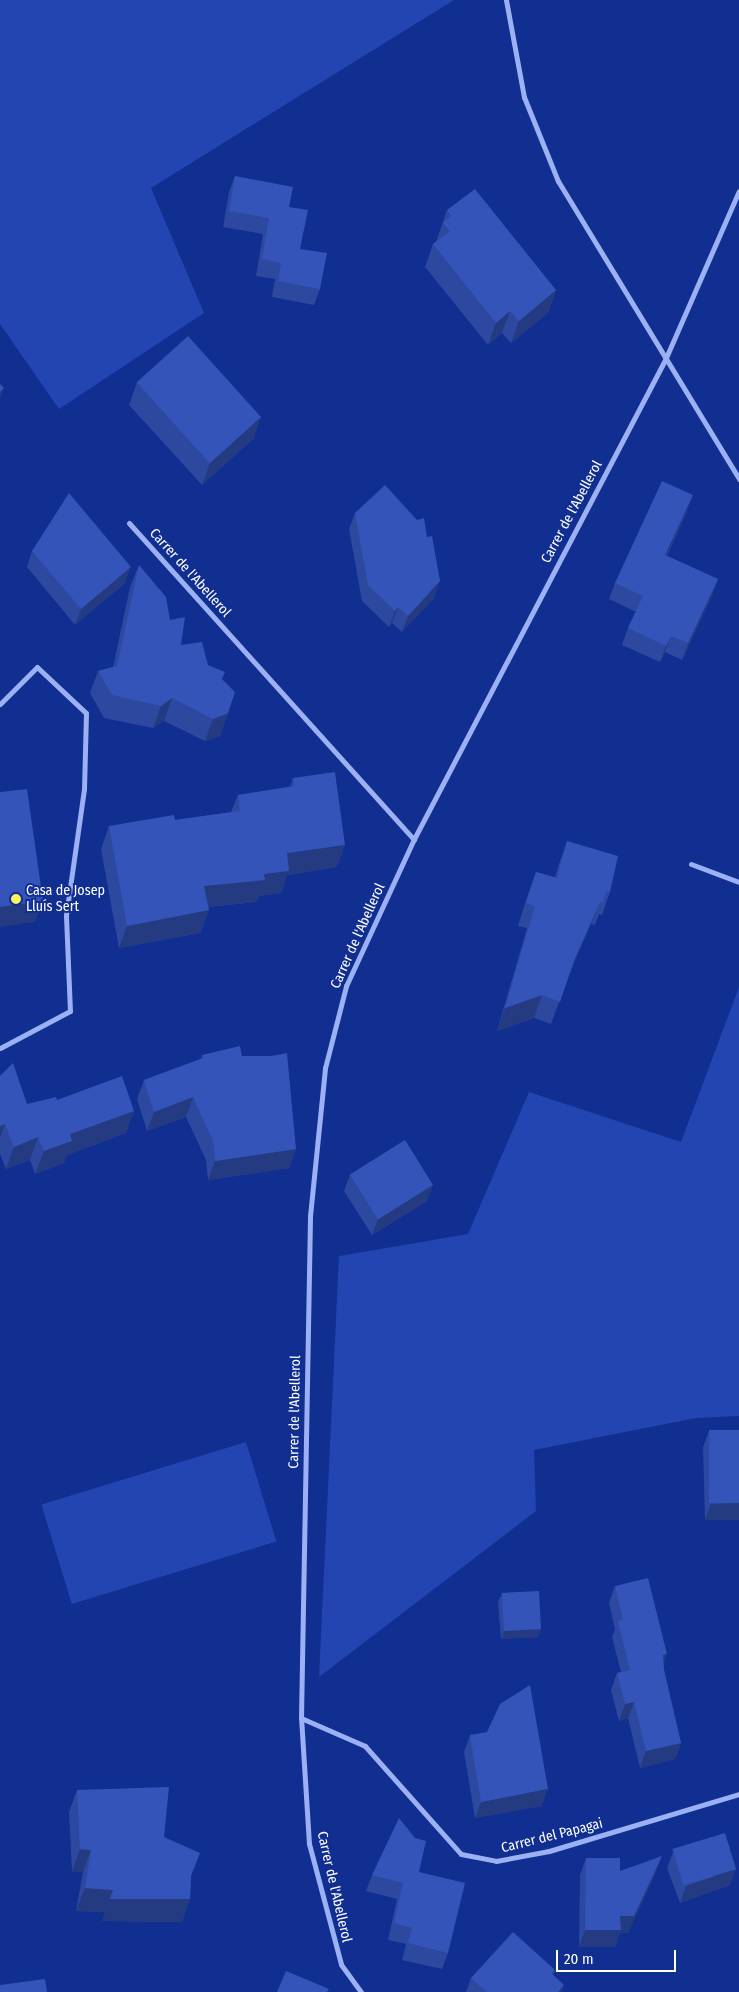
<!DOCTYPE html>
<meta charset="utf-8">
<style>
body{margin:0}
#map{position:relative;width:739px;height:1992px;overflow:hidden;background:#112e91;font-family:"Fira Sans Condensed",sans-serif}
div>[style]{position:absolute}
.green>*{inset:0;background:#2245b1;transform-origin:0 0}
.street>*{height:5px;margin:-2.5px;padding:0 2.5px;transform-origin:2.5px;border-radius:2.5px;background:#9cb1f3}
.wall>*{inset:0;background:#2d489f}
.shaded-wall>*{inset:0;background:#243b82}
.building>*{inset:0;background:#3454b9;transform-origin:0 0}
.dots>*{width:14px;height:14px;translate:-50% -50%;box-sizing:border-box;border:2px solid #112e91;border-radius:50%}
span{translate:-50% -50%;white-space:nowrap;text-align:center;line-height:1.15;-webkit-text-stroke:4px #112e91;paint-order:stroke}
.street-label{font-size:14px;color:#fff}
.poi-label{font-size:14px;color:#fff}
.left{translate:0 -50%;text-align:left}
.scale{position:absolute;left:556px;top:1950px;width:120px;height:22px;box-sizing:border-box;border:2px solid #fff;border-top:0;padding-left:6px;font-size:15px;line-height:18px;white-space:nowrap;color:#fff;-webkit-text-stroke:4px #112e91;paint-order:stroke}
</style>
<div id="map">
<div class="green">
<i style="clip-path:polygon(0 0,454px 0,151px 188px,204px 313px,59px 409px,0 324px)"></i>
<i style="clip-path:polygon(739px 987px,739px 1416px,696px 1418px,534px 1450px,536px 1511px,319px 1677px,339px 1256px,468px 1234px,529px 1092px,681px 1142px)"></i>
<i style="left:246px;top:1442px;width:104px;height:214px;rotate:73deg"></i>
</div>
<div class="street">
<i style="left:506px;top:0;width:99px;rotate:79.5deg"></i>
<i style="left:524px;top:97px;width:91px;rotate:68deg"></i>
<i style="left:558px;top:181px;width:349px;rotate:58.7deg"></i>
<i style="left:129px;top:523px;width:426px;rotate:48deg"></i>
<i style="left:0;top:704px;width:52px;rotate:-45deg"></i>
<i style="left:37px;top:667px;width:67px;rotate:43.2deg"></i>
<i style="left:86px;top:713px;width:76px;rotate:91.5deg"></i>
<i style="left:84px;top:789px;width:128px;rotate:98.1deg"></i>
<i style="left:66px;top:916px;width:95px;rotate:87.6deg"></i>
<i style="left:70px;top:1011px;width:79px;rotate:152.1deg"></i>
<i style="left:691px;top:864px;width:51px;rotate:20.6deg"></i>
<i style="left:301px;top:1718px;width:70px;rotate:23.6deg"></i>
<i style="left:365px;top:1746px;width:144px;rotate:48.4deg"></i>
<i style="left:461px;top:1854px;width:36px;rotate:11deg"></i>
<i style="left:496px;top:1861px;width:54px;rotate:-10.7deg"></i>
<i style="left:549px;top:1851px;width:198px;rotate:-16.7deg"></i>
<i style="left:361px;top:1992px;width:34px;rotate:-126deg"></i>
<i style="left:341px;top:1964px;width:124px;rotate:-104.9deg"></i>
<i style="left:309px;top:1844px;width:126px;rotate:-93.6deg"></i>
<i style="left:301px;top:1718px;width:502px;rotate:-88.97deg"></i>
<i style="left:310px;top:1216px;width:149px;rotate:-84.2deg"></i>
<i style="left:325px;top:1068px;width:85px;rotate:-75.6deg"></i>
<i style="left:346px;top:986px;width:162px;rotate:-65.2deg"></i>
<i style="left:414px;top:839px;width:541px;rotate:-62.35deg"></i>
<i style="left:665px;top:360px;width:184px;rotate:-66.4deg"></i>
</div>
<div class="wall">
<i style="clip-path:polygon(235px 176px,289px 207px,300px 249px,320px 289px,314px 305px,272px 297px,275px 279px,256px 276px,263px 234px,223px 227px,229px 192px)"></i>
<i style="clip-path:polygon(447px 210px,556px 290px,548px 313px,511px 343px,502px 333px,488px 345px,425px 267px,433px 244px,436px 242px)"></i>
<i style="clip-path:polygon(137px 382px,261px 417px,253px 439px,202px 485px,129px 405px)"></i>
<i style="clip-path:polygon(687px 512px,667px 556px,718px 579px,712px 596px,682px 660px,665px 652px,660px 662px,622px 645px,628px 628px,636px 612px,609px 599px,615px 583px)"></i>
<i style="clip-path:polygon(355px 513px,434px 598px,402px 632px,392px 623px,389px 627px,362px 601px,349px 529px)"></i>
<i style="clip-path:polygon(32px 551px,125px 583px,75px 625px,27px 567px)"></i>
<i style="clip-path:polygon(139px 565px,170px 620px,181px 645px,208px 665px,222px 680px,228px 713px,220px 736px,205px 741px,164px 721px,153px 728px,104px 718px,90px 693px,98px 671px,113px 667px,130px 587px)"></i>
<i style="clip-path:polygon(293px 778px,337px 867px,287px 875px,281px 893px,259px 896px,256px 902px,208px 907px,209px 910px,200px 933px,119px 948px,101px 849px,109px 826px,175px 820px,231px 812px,238px 795px,290px 787px)"></i>
<i style="clip-path:polygon(567px 841px,610px 892px,602px 915px,599px 914px,595px 925px,591px 924px,568px 977px,551px 1024px,534px 1018px,497px 1031px,527px 928px,518px 926px,528px 894px,536px 872px,555px 877px,559px 864px)"></i>
<i style="clip-path:polygon(202px 1055px,242px 1056px,296px 1149px,289px 1168px,208px 1180px,206px 1160px,186px 1117px,147px 1131px,137px 1099px,144px 1080px,201px 1059px)"></i>
<i style="clip-path:polygon(0 1076px,27px 1104px,57px 1100px,134px 1111px,126px 1133px,67px 1155px,64px 1163px,35px 1174px,30px 1160px,6px 1169px,0 1154px)"></i>
<i style="clip-path:polygon(350px 1175px,427px 1201px,372px 1235px,344px 1191px)"></i>
<i style="clip-path:polygon(739px 1430px,739px 1520px,705px 1520px,703px 1447px,709px 1431px)"></i>
<i style="clip-path:polygon(615px 1586px,663px 1663px,664px 1670px,681px 1743px,675px 1759px,640px 1768px,628px 1718px,619px 1721px,611px 1690px,617px 1673px,621px 1672px,612px 1637px,615px 1630px,609px 1602px)"></i>
<i style="clip-path:polygon(502px 1593px,541px 1629px,538px 1637px,501px 1639px,498px 1602px)"></i>
<i style="clip-path:polygon(470px 1735px,542px 1806px,475px 1818px,464px 1752px)"></i>
<i style="clip-path:polygon(77px 1790px,164px 1837px,191px 1878px,190px 1899px,182px 1922px,102px 1921px,105px 1912px,76px 1911px,83px 1872px,72px 1872px,69px 1812px)"></i>
<i style="clip-path:polygon(673px 1852px,730px 1885px,680px 1903px,667px 1868px)"></i>
<i style="clip-path:polygon(586px 1858px,620px 1871px,656px 1872px,628px 1933px,620px 1933px,615px 1947px,579px 1947px,580px 1875px)"></i>
<i style="clip-path:polygon(419px 1872px,448px 1953px,442px 1969px,402px 1960px,406px 1944px,388px 1940px,397px 1899px,366px 1891px,372px 1875px)"></i>
<i style="clip-path:polygon(555px 1970px,553px 1975px,562px 1992px,466px 1992px,471px 1978px)"></i>
</div>
<div class="shaded-wall">
<i style="clip-path:polygon(556px 290px,548px 313px,511px 343px,519px 321px)"></i>
<i style="clip-path:polygon(510px 311px,502px 333px,488px 345px,496px 323px)"></i>
<i style="clip-path:polygon(4px 388px,0 399px,0 392px)"></i>
<i style="clip-path:polygon(261px 417px,253px 439px,202px 485px,210px 463px)"></i>
<i style="clip-path:polygon(693px 495px,687px 512px,659px 571px,665px 555px)"></i>
<i style="clip-path:polygon(131px 567px,125px 583px,75px 625px,81px 609px)"></i>
<i style="clip-path:polygon(718px 579px,712px 596px,682px 660px,688px 643px)"></i>
<i style="clip-path:polygon(440px 581px,434px 598px,402px 632px,408px 616px)"></i>
<i style="clip-path:polygon(398px 607px,392px 623px,389px 627px,395px 611px)"></i>
<i style="clip-path:polygon(671px 636px,665px 652px,660px 662px,666px 646px)"></i>
<i style="clip-path:polygon(172px 698px,164px 721px,153px 728px,161px 706px)"></i>
<i style="clip-path:polygon(228px 713px,220px 736px,205px 741px,213px 719px)"></i>
<i style="clip-path:polygon(345px 845px,337px 867px,287px 875px,281px 893px,259px 896px,256px 902px,196px 908px,204px 886px,264px 874px,287px 853px)"></i>
<i style="clip-path:polygon(43px 901px,35px 922px,0 927px,0 907px)"></i>
<i style="clip-path:polygon(600px 902px,591px 924px,567px 980px,575px 958px)"></i>
<i style="clip-path:polygon(209px 910px,200px 933px,119px 948px,127px 926px)"></i>
<i style="clip-path:polygon(542px 995px,534px 1018px,497px 1031px,505px 1008px)"></i>
<i style="clip-path:polygon(193px 1097px,186px 1117px,147px 1131px,154px 1112px)"></i>
<i style="clip-path:polygon(134px 1111px,126px 1133px,67px 1155px,64px 1163px,35px 1174px,44px 1151px,70px 1134px)"></i>
<i style="clip-path:polygon(5px 1124px,0 1138px,0 1126px)"></i>
<i style="clip-path:polygon(38px 1137px,30px 1160px,6px 1169px,14px 1147px)"></i>
<i style="clip-path:polygon(296px 1149px,289px 1168px,208px 1180px,215px 1161px)"></i>
<i style="clip-path:polygon(433px 1185px,427px 1201px,372px 1235px,378px 1219px)"></i>
<i style="clip-path:polygon(739px 1503px,739px 1520px,705px 1520px,711px 1504px)"></i>
<i style="clip-path:polygon(541px 1629px,538px 1637px,501px 1639px,504px 1630px)"></i>
<i style="clip-path:polygon(667px 1654px,661px 1670px,663px 1655px)"></i>
<i style="clip-path:polygon(634px 1702px,628px 1718px,619px 1721px,625px 1704px)"></i>
<i style="clip-path:polygon(681px 1743px,675px 1759px,640px 1768px,646px 1751px)"></i>
<i style="clip-path:polygon(548px 1789px,542px 1806px,475px 1818px,481px 1802px)"></i>
<i style="clip-path:polygon(80px 1849px,91px 1850px,83px 1872px,72px 1872px)"></i>
<i style="clip-path:polygon(662px 1856px,656px 1872px,628px 1933px,620px 1933px,615px 1947px,579px 1947px,585px 1930px,620px 1916px)"></i>
<i style="clip-path:polygon(736px 1869px,730px 1885px,680px 1903px,686px 1886px)"></i>
<i style="clip-path:polygon(85px 1888px,113px 1890px,105px 1912px,76px 1911px)"></i>
<i style="clip-path:polygon(110px 1899px,190px 1899px,182px 1922px,102px 1921px)"></i>
<i style="clip-path:polygon(564px 1985px,562px 1992px,558px 1992px)"></i>
</div>
<div class="building">
<i style="clip-path:polygon(235px 176px,293px 187px,289px 207px,308px 210px,300px 249px,327px 253px,320px 289px,278px 281px,281px 263px,262px 259px,269px 218px,229px 211px)"></i>
<i style="clip-path:polygon(475px 189px,556px 290px,519px 321px,510px 311px,496px 323px,433px 244px,450px 231px,443px 223px,451px 216px,447px 210px)"></i>
<i style="left:188px;top:336px;width:109px;height:69px;rotate:48deg"></i>
<i style="clip-path:polygon(0 384px,4px 388px,0 392px)"></i>
<i style="clip-path:polygon(662px 481px,693px 495px,665px 555px,718px 579px,688px 643px,671px 636px,666px 646px,628px 628px,643px 596px,615px 583px)"></i>
<i style="clip-path:polygon(385px 485px,417px 520px,424px 518px,427px 537px,432px 536px,440px 581px,408px 616px,398px 607px,395px 611px,368px 585px,355px 513px)"></i>
<i style="clip-path:polygon(69px 493px,131px 567px,81px 609px,32px 551px)"></i>
<i style="clip-path:polygon(139px 565px,166px 597px,170px 620px,185px 617px,181px 645px,202px 642px,208px 665px,225px 672px,222px 679px,235px 692px,228px 713px,213px 719px,172px 698px,161px 706px,112px 695px,98px 671px,117px 666px)"></i>
<i style="clip-path:polygon(335px 772px,345px 845px,287px 853px,289px 871px,264px 874px,265px 880px,204px 886px,209px 910px,127px 926px,109px 826px,174px 815px,175px 820px,240px 811px,238px 795px,294px 786px,293px 778px)"></i>
<i style="clip-path:polygon(27px 789px,43px 901px,0 907px,0 792px)"></i>
<i style="clip-path:polygon(567px 841px,618px 856px,610px 892px,606px 891px,603px 903px,600px 902px,575px 958px,560px 1002px,542px 995px,505px 1008px,535px 906px,526px 903px,536px 872px,557px 878px)"></i>
<i style="clip-path:polygon(240px 1046px,242px 1056px,271px 1056px,287px 1053px,296px 1149px,215px 1161px,213px 1141px,193px 1097px,154px 1112px,144px 1080px,203px 1058px,202px 1055px)"></i>
<i style="clip-path:polygon(13px 1063px,27px 1104px,56px 1097px,57px 1100px,122px 1076px,134px 1111px,70px 1134px,72px 1141px,44px 1151px,38px 1137px,14px 1147px,5px 1124px,0 1126px,0 1076px)"></i>
<i style="left:405px;top:1140px;width:53px;height:65px;rotate:58deg"></i>
<i style="left:739px;top:1430px;width:73px;height:30px;rotate:90deg"></i>
<i style="clip-path:polygon(648px 1578px,667px 1654px,663px 1655px,664px 1670px,681px 1743px,646px 1751px,634px 1702px,625px 1704px,617px 1673px,630px 1670px,618px 1621px,623px 1620px,615px 1586px)"></i>
<i style="left:539px;top:1591px;width:38px;height:37px;rotate:87deg"></i>
<i style="clip-path:polygon(530px 1685px,548px 1789px,481px 1802px,470px 1735px,487px 1732px,500px 1704px)"></i>
<i style="clip-path:polygon(169px 1787px,164px 1837px,200px 1853px,191px 1876px,190px 1899px,110px 1899px,113px 1890px,85px 1888px,91px 1850px,80px 1849px,77px 1790px)"></i>
<i style="clip-path:polygon(399px 1818px,415px 1838px,426px 1841px,419px 1872px,465px 1883px,448px 1953px,408px 1943px,412px 1928px,394px 1923px,403px 1883px,372px 1875px)"></i>
<i style="left:725px;top:1833px;width:38px;height:55px;rotate:73deg"></i>
<i style="clip-path:polygon(662px 1856px,634px 1916px,620px 1916px,621px 1930px,585px 1930px,586px 1858px,620px 1858px,620px 1871px)"></i>
<i style="clip-path:polygon(513px 1932px,555px 1970px,551px 1973px,564px 1985px,558px 1992px,487px 1992px,471px 1978px)"></i>
<i style="clip-path:polygon(286px 1971px,329px 1989px,327px 1992px,277px 1992px)"></i>
<i style="clip-path:polygon(45px 1979px,47px 1992px,0 1992px,0 1985px)"></i>
</div>
<div class="dots">
<i style="left:16px;top:899px;background:#fff25e"></i>
</div>
<div class="street-label">
<span style="left:572px;top:512px;rotate:-62deg">Carrer de l'Abellerol</span>
<span style="left:190px;top:573px;rotate:48deg">Carrer de l'Abellerol</span>
<span style="left:358px;top:936px;rotate:-66deg">Carrer de l'Abellerol</span>
<span style="left:295px;top:1412px;rotate:-89deg">Carrer de l'Abellerol</span>
<span style="left:552px;top:1836px;rotate:-14deg">Carrer del Papagai</span>
<span style="left:334px;top:1887px;rotate:77deg">Carrer de l'Abellerol</span>
</div>
<div class="poi-label">
<span class="left" style="left:26px;top:899px">Casa de Josep<br>Lluís Sert</span>
</div>
<div class="scale">20 m</div>
</div>
